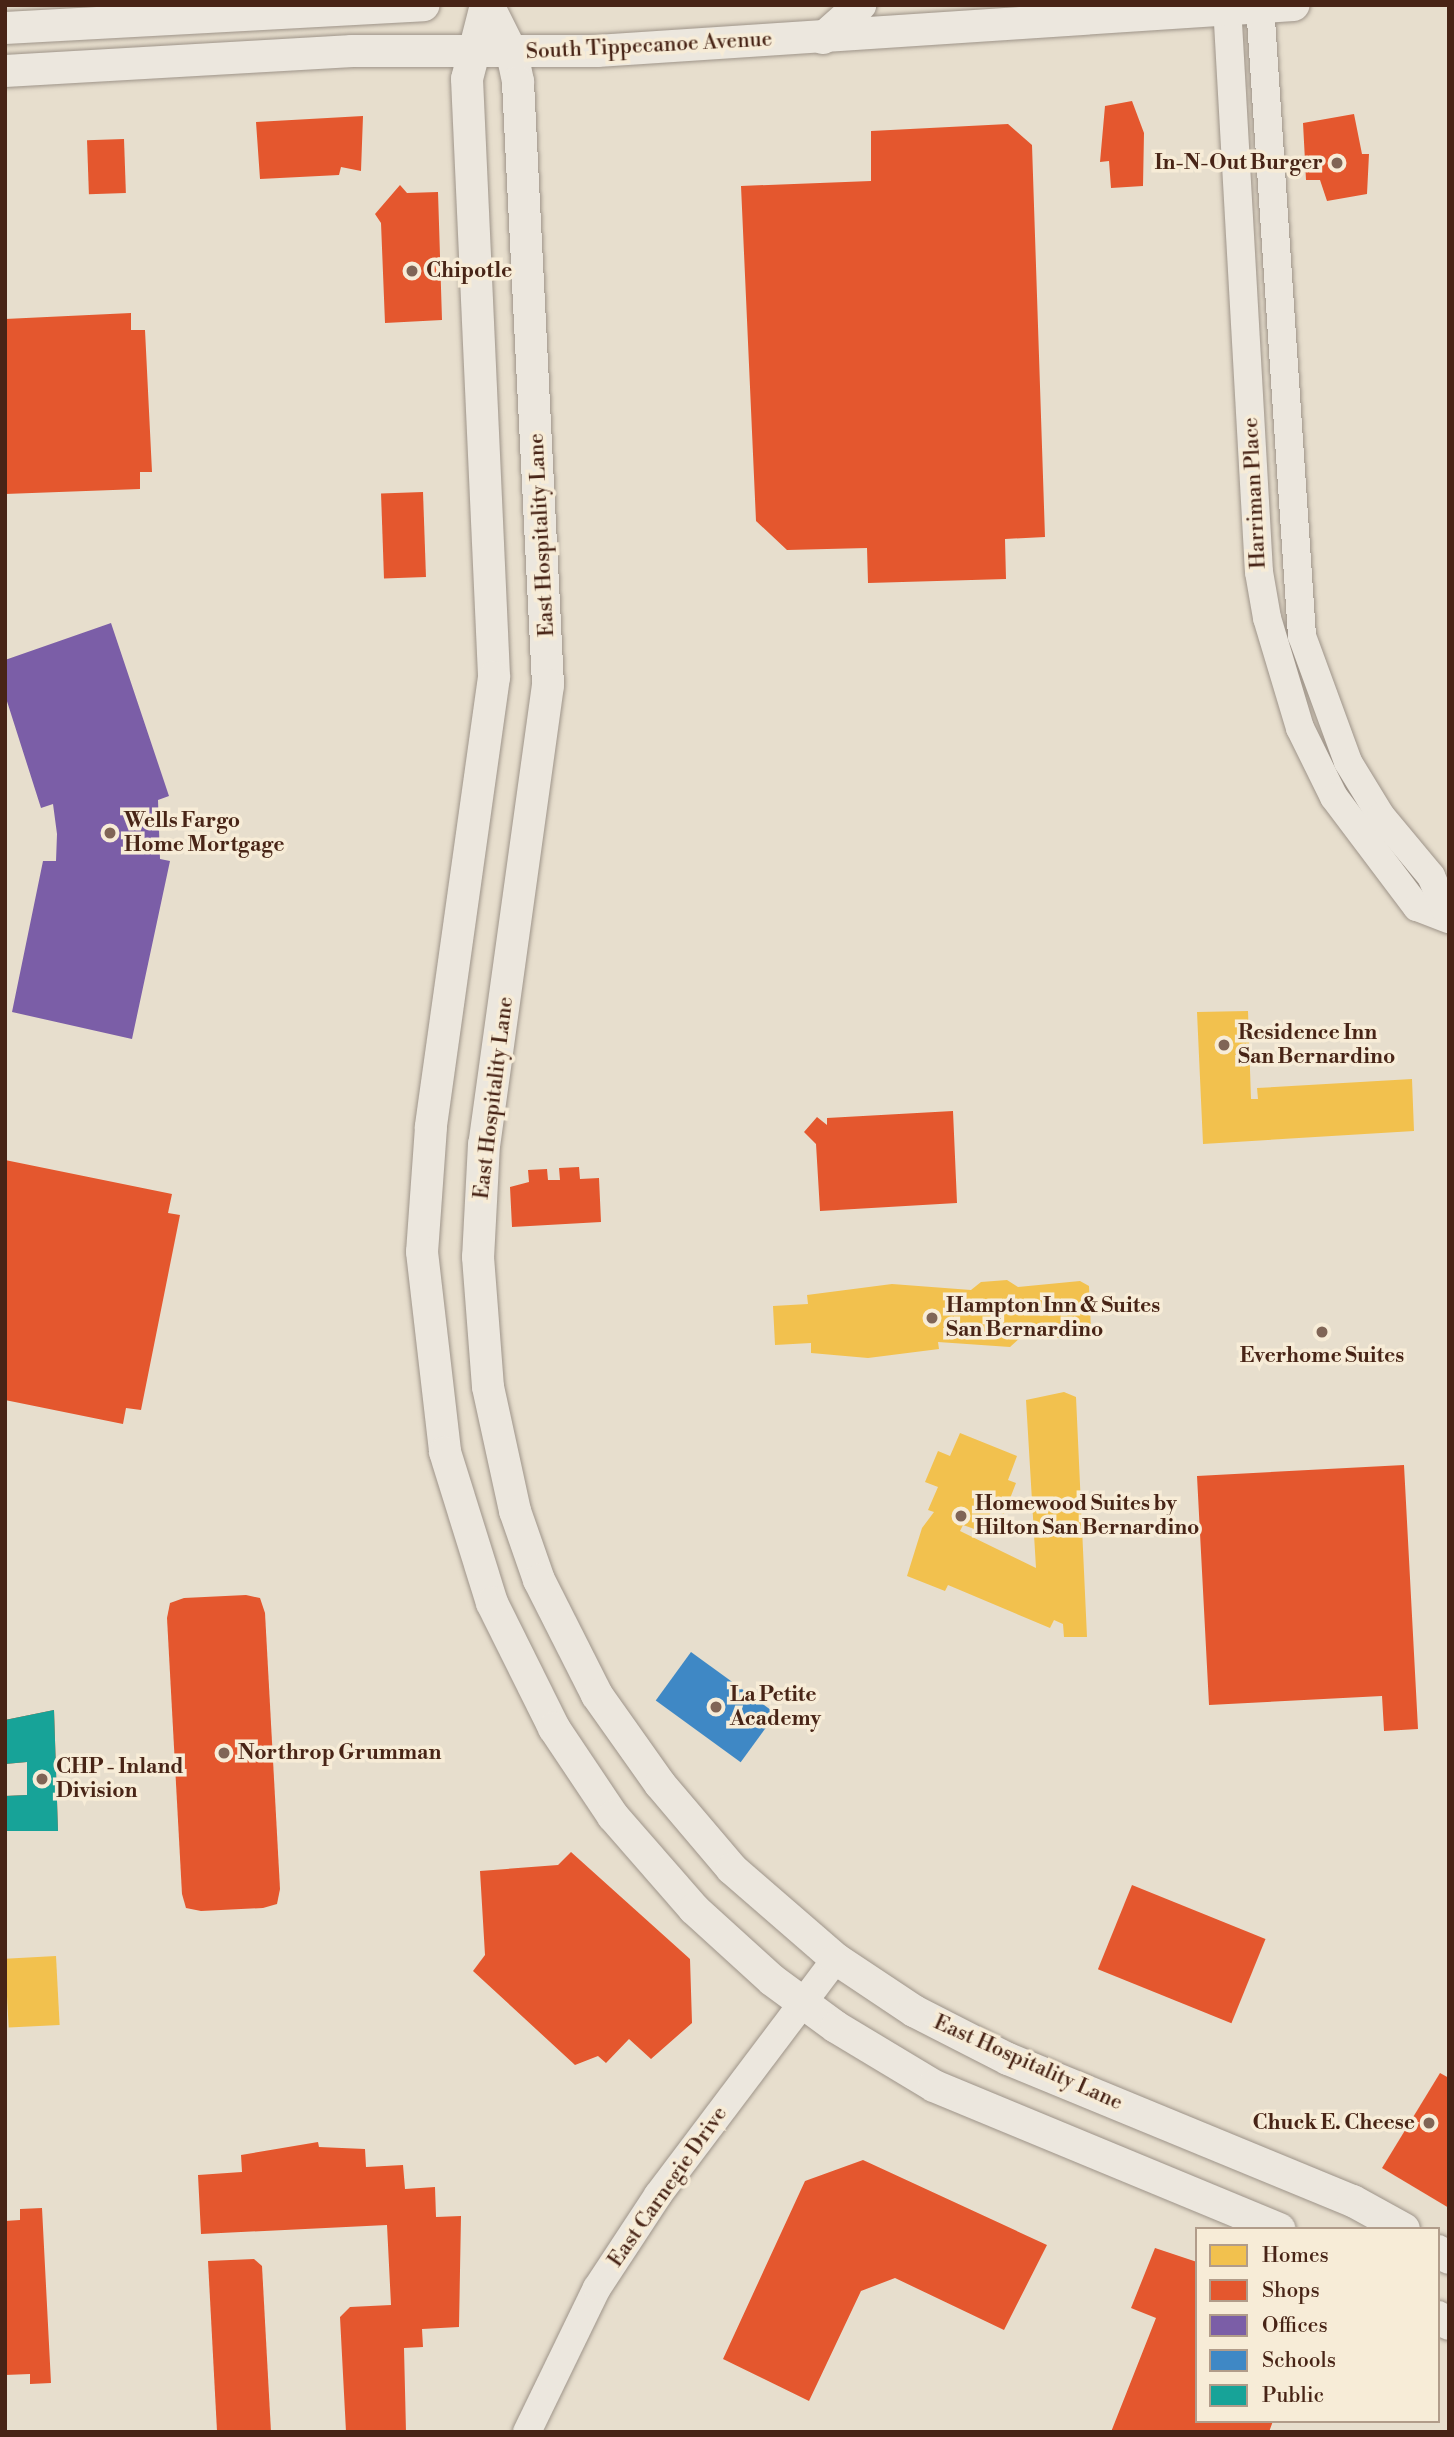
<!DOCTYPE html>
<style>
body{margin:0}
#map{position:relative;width:1454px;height:2437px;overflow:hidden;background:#e7decd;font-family:"Libre Bodoni",serif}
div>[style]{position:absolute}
.homes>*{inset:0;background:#f2c14e;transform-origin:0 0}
.shops>*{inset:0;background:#e4572e;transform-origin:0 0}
.offices>*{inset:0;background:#7b5ea7}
.schools>*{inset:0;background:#3f88c5;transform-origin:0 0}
.public>*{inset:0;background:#17a398}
.roads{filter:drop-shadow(0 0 2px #9e9489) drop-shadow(0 0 2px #9e9489)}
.tertiary>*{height:28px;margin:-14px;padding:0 14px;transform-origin:14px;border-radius:14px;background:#ece7de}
.secondary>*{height:32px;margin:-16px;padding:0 16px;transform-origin:16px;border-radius:16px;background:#ece7de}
.dots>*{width:19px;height:19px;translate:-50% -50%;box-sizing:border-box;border:4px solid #f7ecd7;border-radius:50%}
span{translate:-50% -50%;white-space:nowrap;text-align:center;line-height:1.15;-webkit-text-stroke:7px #f7ecd7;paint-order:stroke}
.street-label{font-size:21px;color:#482416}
.poi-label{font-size:21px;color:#482416;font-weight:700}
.right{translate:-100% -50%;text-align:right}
.left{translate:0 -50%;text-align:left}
.frame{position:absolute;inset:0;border:7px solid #482416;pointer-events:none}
.legend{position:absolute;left:1195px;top:2227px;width:245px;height:196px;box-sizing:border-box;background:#f7ecd7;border:2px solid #b19c8a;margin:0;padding:9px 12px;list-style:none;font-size:21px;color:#482416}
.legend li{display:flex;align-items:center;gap:14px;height:35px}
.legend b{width:35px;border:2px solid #b19c8a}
</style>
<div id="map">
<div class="homes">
<i style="clip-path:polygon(1248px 1011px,1251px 1099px,1258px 1099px,1257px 1088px,1412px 1079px,1414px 1131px,1203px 1144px,1197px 1012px)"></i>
<i style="clip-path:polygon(1007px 1280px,1018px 1287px,1080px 1281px,1089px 1286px,1091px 1331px,1082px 1332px,1082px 1338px,1020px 1338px,1010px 1347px,938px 1342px,939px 1349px,868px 1358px,811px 1353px,811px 1343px,775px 1345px,773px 1306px,808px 1304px,807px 1295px,892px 1284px,971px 1290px,981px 1282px)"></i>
<i style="clip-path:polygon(1064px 1392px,1076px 1397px,1087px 1637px,1064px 1637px,1063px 1624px,1054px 1620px,1050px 1628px,948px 1585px,945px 1591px,907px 1576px,922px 1528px,934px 1512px,928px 1510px,938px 1487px,925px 1482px,938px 1451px,950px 1456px,960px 1433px,1017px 1456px,1008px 1480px,1016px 1483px,1004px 1514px,992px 1509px,983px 1532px,963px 1525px,960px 1531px,1036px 1568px,1026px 1400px)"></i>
<i style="left:56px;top:1956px;width:69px;height:51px;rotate:87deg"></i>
</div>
<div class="shops">
<i style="clip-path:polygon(1132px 101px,1144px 133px,1143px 186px,1111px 188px,1109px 161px,1100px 162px,1105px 106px)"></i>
<i style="clip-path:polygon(1354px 114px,1362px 154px,1369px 154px,1367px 194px,1327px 201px,1320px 180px,1306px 180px,1303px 123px)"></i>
<i style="clip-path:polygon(363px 116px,361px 171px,341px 167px,339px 175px,260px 179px,256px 122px)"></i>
<i style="clip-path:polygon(1008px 124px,1032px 145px,1045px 537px,1005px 539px,1006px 579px,868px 583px,867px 548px,787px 550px,756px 521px,741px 186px,871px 181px,871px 131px)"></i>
<i style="left:124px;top:139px;width:54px;height:37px;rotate:88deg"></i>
<i style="clip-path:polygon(400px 185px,407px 193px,438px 192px,442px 320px,385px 323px,381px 223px,375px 214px)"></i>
<i style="clip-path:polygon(131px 313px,131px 330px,145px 330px,152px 472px,140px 472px,140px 489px,5px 494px,5px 319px)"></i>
<i style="left:423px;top:492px;width:85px;height:42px;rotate:88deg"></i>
<i style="clip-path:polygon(953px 1111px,957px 1203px,820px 1211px,816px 1144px,804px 1132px,817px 1117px,827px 1125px,827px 1118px)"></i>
<i style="clip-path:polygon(5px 1160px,172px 1194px,168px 1213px,180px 1215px,141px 1410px,126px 1408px,123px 1424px,5px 1400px)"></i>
<i style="clip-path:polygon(579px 1167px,580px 1179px,599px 1178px,601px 1222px,512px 1227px,510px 1187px,529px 1182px,528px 1170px,547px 1169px,548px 1180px,560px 1180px,559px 1168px)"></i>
<i style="clip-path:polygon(1404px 1465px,1418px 1729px,1384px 1731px,1382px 1696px,1209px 1705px,1197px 1476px)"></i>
<i style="clip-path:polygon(246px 1595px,260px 1598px,265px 1613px,280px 1889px,277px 1904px,263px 1908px,201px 1911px,186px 1908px,182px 1894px,167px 1618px,170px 1603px,184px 1598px)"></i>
<i style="clip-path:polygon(54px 1710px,58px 1831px,5px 1831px,5px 1796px,27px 1795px,27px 1762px,5px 1764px,5px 1720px)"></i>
<i style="clip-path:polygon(571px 1852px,690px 1959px,692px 2023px,651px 2059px,629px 2039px,606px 2063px,598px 2056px,575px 2065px,473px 1971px,485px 1955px,480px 1871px,558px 1865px)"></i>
<i style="left:1132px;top:1885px;width:144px;height:91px;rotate:22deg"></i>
<i style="clip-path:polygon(1440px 2073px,1449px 2078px,1449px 2208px,1382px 2168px)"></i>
<i style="clip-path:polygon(318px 2142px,319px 2147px,365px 2149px,366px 2167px,403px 2165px,405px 2189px,435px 2187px,436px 2217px,461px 2216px,459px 2327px,422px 2329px,423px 2347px,404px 2348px,406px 2432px,346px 2432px,340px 2317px,350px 2307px,391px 2305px,387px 2225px,201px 2234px,198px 2175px,242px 2172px,241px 2155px)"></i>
<i style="clip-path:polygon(863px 2160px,1047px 2245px,1004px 2330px,895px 2278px,861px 2291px,809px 2401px,723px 2359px,805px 2181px)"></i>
<i style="clip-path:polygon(42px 2208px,51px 2383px,30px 2384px,30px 2374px,5px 2375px,5px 2221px,20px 2220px,20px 2209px)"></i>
<i style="clip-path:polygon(1155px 2248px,1197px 2262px,1197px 2421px,1273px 2421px,1269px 2432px,1111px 2432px,1156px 2318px,1131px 2308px)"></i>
<i style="clip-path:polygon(254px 2259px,262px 2266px,271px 2432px,217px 2431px,208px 2261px)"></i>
</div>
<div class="offices">
<i style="clip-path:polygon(111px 623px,169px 796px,158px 800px,160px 859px,170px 861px,132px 1039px,12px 1012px,43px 861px,56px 861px,57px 834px,53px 804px,41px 808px,5px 695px,5px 660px)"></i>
</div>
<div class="schools">
<i style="left:691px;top:1652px;width:105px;height:60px;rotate:36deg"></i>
</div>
<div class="public">
<i style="clip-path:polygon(54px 1710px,58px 1831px,5px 1831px,5px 1796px,27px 1795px,27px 1762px,5px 1764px,5px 1720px)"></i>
</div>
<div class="roads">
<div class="tertiary">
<i style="left:1227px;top:5px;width:568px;rotate:86.77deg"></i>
<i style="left:1259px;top:572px;width:47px;rotate:80.1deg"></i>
<i style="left:1267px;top:618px;width:115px;rotate:73.3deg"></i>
<i style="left:1300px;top:728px;width:77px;rotate:63.8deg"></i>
<i style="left:1334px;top:797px;width:138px;rotate:53deg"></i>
<i style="left:1417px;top:907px;width:34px;rotate:21deg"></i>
<i style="left:1260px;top:5px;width:632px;rotate:86.19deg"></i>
<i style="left:1302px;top:636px;width:134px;rotate:69.9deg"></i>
<i style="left:1348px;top:762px;width:63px;rotate:58.6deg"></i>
<i style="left:1381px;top:816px;width:78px;rotate:50.2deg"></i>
<i style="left:1431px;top:876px;width:46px;rotate:66.8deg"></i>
<i style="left:527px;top:2432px;width:160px;rotate:-64.1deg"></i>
<i style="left:597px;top:2288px;width:111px;rotate:-56.7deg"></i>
<i style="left:658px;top:2195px;width:296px;rotate:-53deg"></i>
</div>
<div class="secondary">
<i style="left:486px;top:5px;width:76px;rotate:104.4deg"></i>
<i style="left:467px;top:79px;width:599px;rotate:87.41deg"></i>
<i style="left:494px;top:677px;width:454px;rotate:98deg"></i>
<i style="left:431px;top:1127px;width:125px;rotate:94.1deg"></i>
<i style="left:422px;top:1252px;width:201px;rotate:83.4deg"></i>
<i style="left:445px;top:1452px;width:158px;rotate:72.7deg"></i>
<i style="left:492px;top:1603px;width:140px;rotate:63.6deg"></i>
<i style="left:554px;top:1728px;width:106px;rotate:56.2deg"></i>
<i style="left:613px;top:1816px;width:123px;rotate:48.9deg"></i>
<i style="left:694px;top:1909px;width:105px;rotate:42.3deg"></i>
<i style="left:772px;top:1980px;width:79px;rotate:36.3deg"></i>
<i style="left:836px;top:2027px;width:114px;rotate:31deg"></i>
<i style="left:934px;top:2086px;width:374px;rotate:22.5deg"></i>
<i style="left:488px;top:5px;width:54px;rotate:63.4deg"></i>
<i style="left:512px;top:53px;width:30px;rotate:78deg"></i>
<i style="left:518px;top:82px;width:604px;rotate:87.15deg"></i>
<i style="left:548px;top:685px;width:463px;rotate:97.9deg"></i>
<i style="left:484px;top:1144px;width:113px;rotate:93deg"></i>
<i style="left:478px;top:1257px;width:130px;rotate:85.6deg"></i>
<i style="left:488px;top:1387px;width:127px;rotate:77.7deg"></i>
<i style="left:515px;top:1511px;width:73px;rotate:70.8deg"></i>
<i style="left:539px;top:1580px;width:129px;rotate:63.2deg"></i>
<i style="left:597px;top:1695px;width:109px;rotate:54.7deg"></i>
<i style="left:660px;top:1784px;width:111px;rotate:49.7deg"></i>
<i style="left:732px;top:1869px;width:138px;rotate:40.9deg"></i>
<i style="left:836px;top:1959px;width:94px;rotate:33.7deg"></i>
<i style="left:914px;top:2011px;width:106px;rotate:27.1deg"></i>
<i style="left:1008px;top:2059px;width:373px;rotate:22.4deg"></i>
<i style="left:1353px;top:2201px;width:58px;rotate:28.8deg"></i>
<i style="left:5px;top:28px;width:419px;rotate:-3.1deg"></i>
<i style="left:823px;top:38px;width:50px;rotate:-41.7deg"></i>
<i style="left:5px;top:71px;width:348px;rotate:-3.3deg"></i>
<i style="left:352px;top:51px;width:245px"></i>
<i style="left:597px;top:51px;width:698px;rotate:-3.78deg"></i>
<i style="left:1438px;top:2251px;width:13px;rotate:32deg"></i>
<i style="left:1438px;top:2317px;width:13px;rotate:32deg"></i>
</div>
</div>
<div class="dots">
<i style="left:1337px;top:163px;background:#806556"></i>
<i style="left:412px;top:271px;background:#806556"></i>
<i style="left:110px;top:833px;background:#806556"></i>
<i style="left:1224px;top:1045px;background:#806556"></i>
<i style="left:932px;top:1318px;background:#806556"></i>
<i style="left:1322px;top:1332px;background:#806556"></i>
<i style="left:961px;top:1516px;background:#806556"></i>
<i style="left:716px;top:1707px;background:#806556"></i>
<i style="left:224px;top:1753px;background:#806556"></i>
<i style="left:42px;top:1779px;background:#806556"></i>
<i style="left:1429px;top:2123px;background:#806556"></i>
</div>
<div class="street-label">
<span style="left:649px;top:46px;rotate:-3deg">South Tippecanoe Avenue</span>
<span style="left:1255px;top:493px;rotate:-93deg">Harriman Place</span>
<span style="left:542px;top:535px;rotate:-93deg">East Hospitality Lane</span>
<span style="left:494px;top:1098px;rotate:-83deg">East Hospitality Lane</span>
<span style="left:1028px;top:2063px;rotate:24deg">East Hospitality Lane</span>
<span style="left:668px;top:2187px;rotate:-55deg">East Carnegie Drive</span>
</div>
<div class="poi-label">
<span class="right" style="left:1323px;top:163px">In-N-Out Burger</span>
<span class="left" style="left:426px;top:271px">Chipotle</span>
<span class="left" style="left:124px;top:833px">Wells Fargo<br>Home Mortgage</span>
<span class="left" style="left:1238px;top:1045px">Residence Inn<br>San Bernardino</span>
<span class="left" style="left:946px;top:1318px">Hampton Inn &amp; Suites<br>San Bernardino</span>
<span style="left:1322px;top:1356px">Everhome Suites</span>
<span class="left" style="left:975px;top:1516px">Homewood Suites by<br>Hilton San Bernardino</span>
<span class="left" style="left:730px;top:1707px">La Petite<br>Academy</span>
<span class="left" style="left:238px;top:1753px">Northrop Grumman</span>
<span class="left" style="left:56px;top:1779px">CHP - Inland<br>Division</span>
<span class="right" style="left:1415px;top:2123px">Chuck E. Cheese</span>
</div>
<div class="frame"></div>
<ul class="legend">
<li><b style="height:19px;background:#f2c14e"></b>Homes</li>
<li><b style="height:19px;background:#e4572e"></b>Shops</li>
<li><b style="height:19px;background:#7b5ea7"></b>Offices</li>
<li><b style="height:19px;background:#3f88c5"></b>Schools</li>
<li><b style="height:19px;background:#17a398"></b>Public</li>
</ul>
</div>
